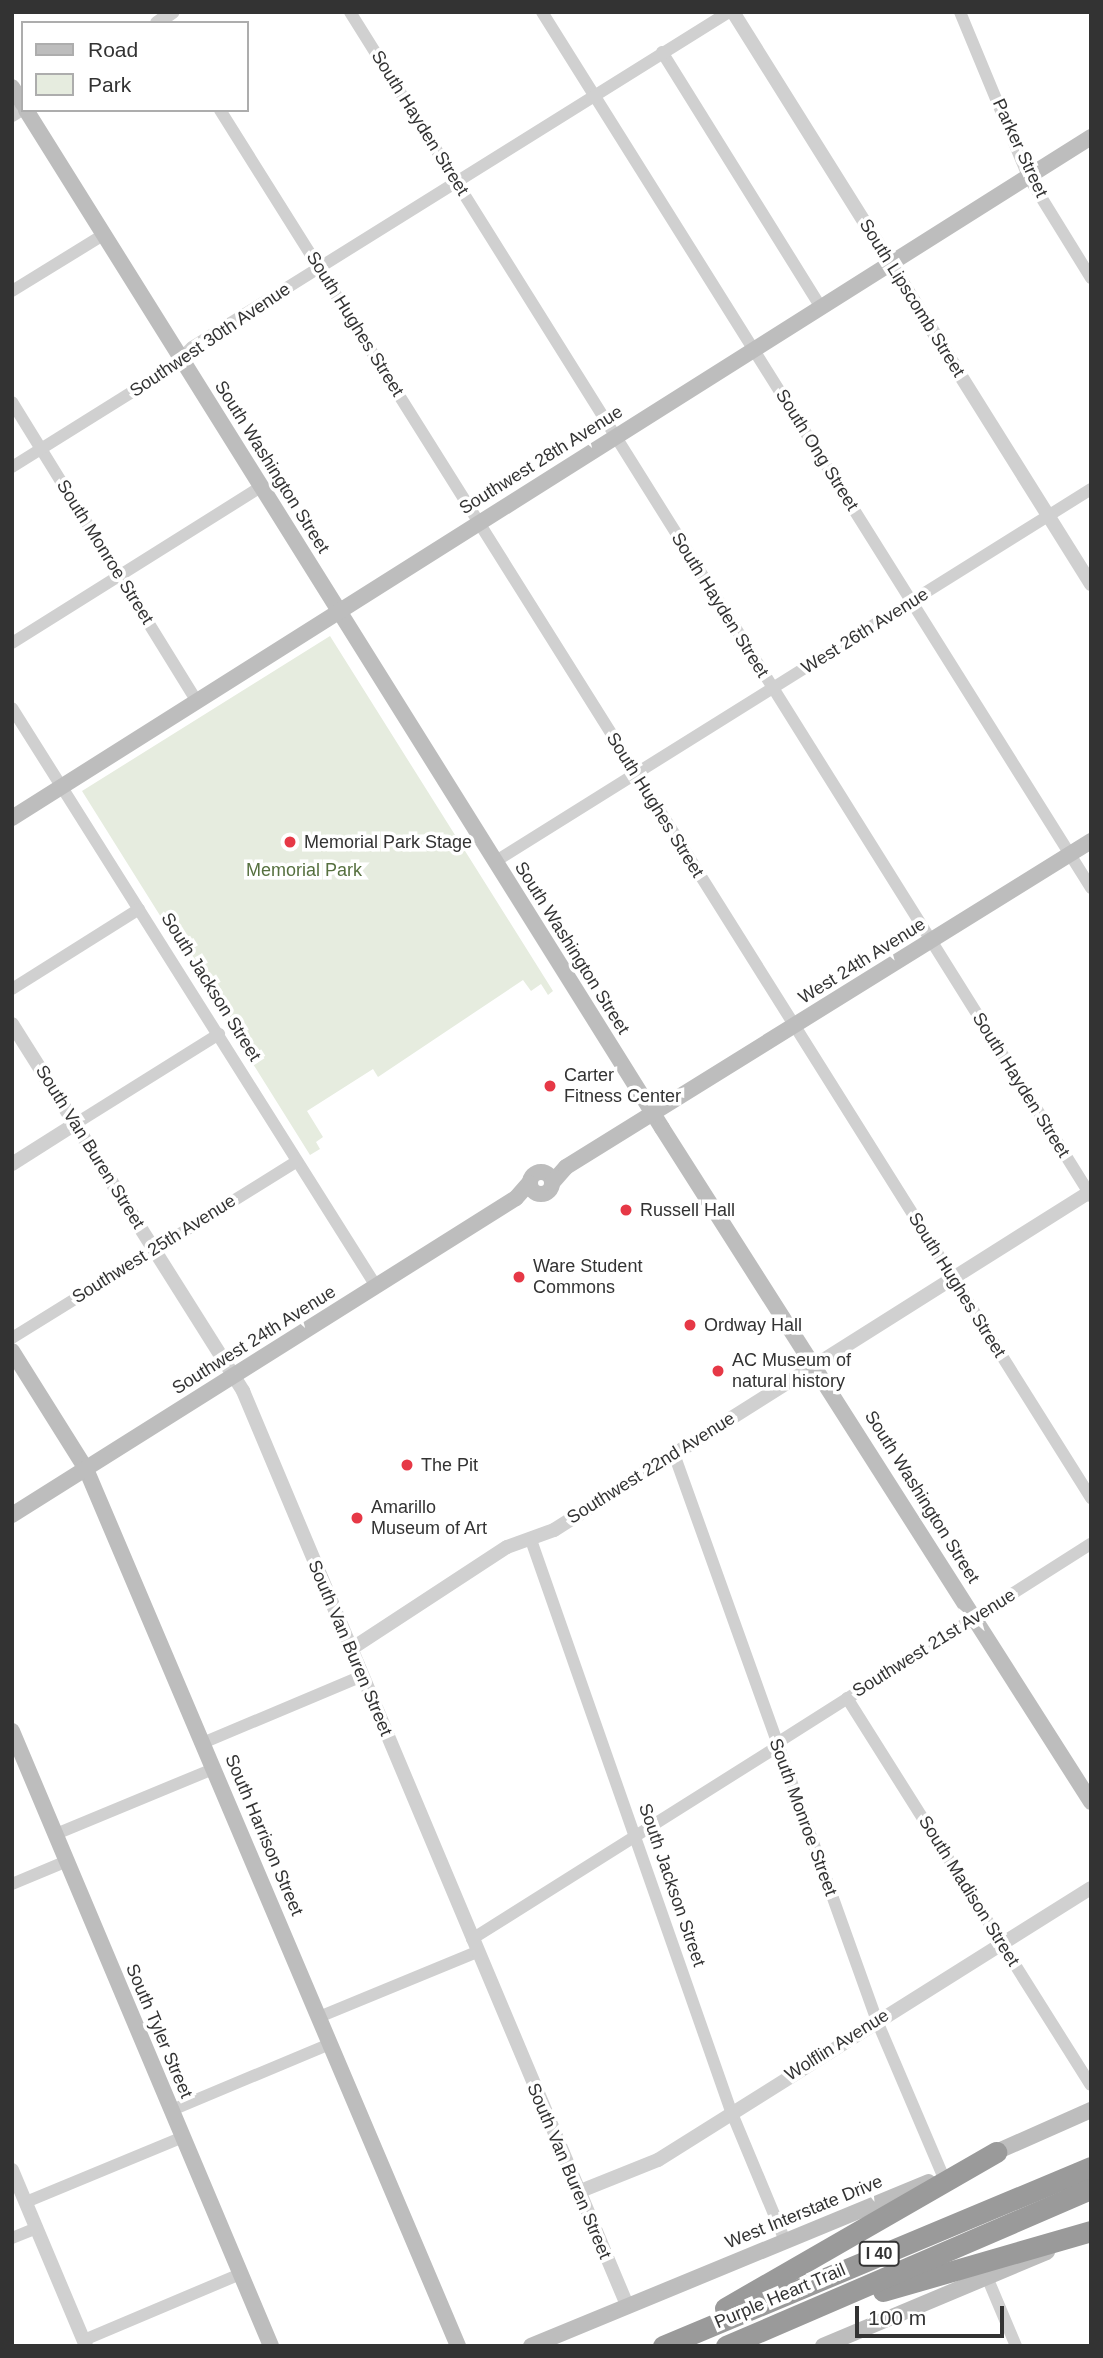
<!DOCTYPE html>
<style>
body{margin:0}
#map{position:relative;width:1103px;height:2358px;overflow:hidden;background:#fff;font-family:Helvetica,sans-serif}
div>[style]{position:absolute}
.green>*{inset:0;background:#e6ecdf}
.minor>*{height:12px;margin:-6px;padding:0 6px;transform-origin:6px;border-radius:6px;background:#d0d0d0}
.tertiary>*{height:14px;margin:-7px;padding:0 7px;transform-origin:7px;border-radius:7px;background:#d0d0d0}
.secondary>*{height:16px;margin:-8px;padding:0 8px;transform-origin:8px;border-radius:8px;background:#bdbdbd}
.secondary>.ring{margin:-8px;padding:0;box-sizing:content-box;background:none;border:16px solid #bdbdbd;border-radius:50%}
.motorway>*{height:21px;margin:-10.5px;padding:0 10.5px;transform-origin:10.5px;border-radius:10.5px;background:#9a9a9a}
.dots>*{width:19px;height:19px;translate:-50% -50%;box-sizing:border-box;border:4px solid #fff;border-radius:50%}
span{translate:-50% -50%;white-space:nowrap;text-align:center;line-height:1.15;-webkit-text-stroke:7px #fff;paint-order:stroke}
.shield-label span{padding:2px 5px;background:#fff;border:2px solid;border-radius:5px;-webkit-text-stroke-width:0}
.shield-label{font-size:16px;color:#333;font-weight:700}
.street-label{font-size:18px;color:#333}
.poi-label{font-size:18px;color:#333}
.left{translate:0 -50%;text-align:left}
.park-label{font-size:18px;color:#56703f}
.frame{position:absolute;inset:0;border:14px solid #333;pointer-events:none}
.legend{position:absolute;left:21px;top:21px;width:228px;height:91px;box-sizing:border-box;background:#fff;border:2px solid #adadad;margin:0;padding:9px 12px;list-style:none;font-size:21px;color:#333}
.legend li{display:flex;align-items:center;gap:14px;height:35px}
.legend b{width:35px;border:2px solid #adadad}
.scale{position:absolute;left:855px;top:2306px;width:149px;height:32px;box-sizing:border-box;border:4px solid #333;border-top:0;padding-left:9px;font-size:21px;line-height:24px;white-space:nowrap;color:#333;-webkit-text-stroke:5px #fff;paint-order:stroke}
</style>
<div id="map">
<div class="green">
<i style="clip-path:polygon(330px 636px,553px 991px,548px 995px,541px 984px,531px 991px,523px 980px,378px 1077px,373px 1069px,307px 1111px,323px 1137px,316px 1142px,320px 1149px,310px 1155px,82px 791px)"></i>
</div>
<div class="minor">
<i style="left:350px;top:12px;width:1397px;rotate:57.96deg"></i>
<i style="left:542px;top:12px;width:1034px;rotate:57.92deg"></i>
<i style="left:960px;top:12px;width:178px;rotate:67.5deg"></i>
<i style="left:1028px;top:176px;width:120px;rotate:58.3deg"></i>
<i style="left:662px;top:52px;width:299px;rotate:58.1deg"></i>
<i style="left:220px;top:110px;width:1639px;rotate:57.89deg"></i>
<i style="left:12px;top:291px;width:107px;rotate:-31.6deg"></i>
<i style="left:12px;top:402px;width:352px;rotate:58.3deg"></i>
<i style="left:12px;top:467px;width:189px;rotate:-32deg"></i>
<i style="left:172px;top:367px;width:28px;rotate:-45deg"></i>
<i style="left:192px;top:347px;width:633px;rotate:-31.96deg"></i>
<i style="left:12px;top:643px;width:295px;rotate:-32.1deg"></i>
<i style="left:12px;top:708px;width:683px;rotate:57.8deg"></i>
<i style="left:496px;top:861px;width:702px;rotate:-32.01deg"></i>
<i style="left:12px;top:989px;width:150px;rotate:-32.2deg"></i>
<i style="left:75px;top:1124px;width:170px;rotate:-32deg"></i>
<i style="left:12px;top:1338px;width:335px;rotate:-31.8deg"></i>
<i style="left:674px;top:1454px;width:602px;rotate:70.3deg"></i>
<i style="left:877px;top:2021px;width:168px;rotate:66.9deg"></i>
<i style="left:531px;top:1540px;width:605px;rotate:70.7deg"></i>
<i style="left:731px;top:2111px;width:141px;rotate:67.4deg"></i>
<i style="left:847px;top:1698px;width:457px;rotate:57.8deg"></i>
<i style="left:205px;top:1742px;width:170px;rotate:-22.8deg"></i>
<i style="left:777px;top:1743px;width:372px;rotate:-32.4deg"></i>
<i style="left:56px;top:1834px;width:172px;rotate:-22.5deg"></i>
<i style="left:12px;top:1884px;width:60px;rotate:-22.7deg"></i>
<i style="left:472px;top:1939px;width:362px;rotate:-32.2deg"></i>
<i style="left:319px;top:2017px;width:171px;rotate:-22.4deg"></i>
<i style="left:172px;top:2110px;width:171px;rotate:-22.7deg"></i>
<i style="left:26px;top:2202px;width:170px;rotate:-22.5deg"></i>
<i style="left:12px;top:2238px;width:27px;rotate:-22deg"></i>
<i style="left:987px;top:2277px;width:75px;rotate:67.2deg"></i>
<i style="left:84px;top:2340px;width:169px;rotate:-22.9deg"></i>
</div>
<div class="tertiary">
<i style="left:733px;top:12px;width:675px;rotate:57.96deg"></i>
<i style="left:157px;top:23px;width:19px;rotate:-35deg"></i>
<i style="left:12px;top:115px;width:13px;rotate:-32deg"></i>
<i style="left:12px;top:1024px;width:434px;rotate:57.8deg"></i>
<i style="left:243px;top:1391px;width:991px;rotate:67.21deg"></i>
<i style="left:12px;top:1164px;width:75px;rotate:-32.4deg"></i>
<i style="left:351px;top:1649px;width:186px;rotate:-33.2deg"></i>
<i style="left:507px;top:1547px;width:50px;rotate:-19.9deg"></i>
<i style="left:554px;top:1530px;width:635px;rotate:-32.26deg"></i>
<i style="left:12px;top:2170px;width:191px;rotate:67.2deg"></i>
<i style="left:578px;top:2192px;width:86px;rotate:-21.8deg"></i>
<i style="left:658px;top:2160px;width:511px;rotate:-32.14deg"></i>
</div>
<div class="secondary">
<i style="left:12px;top:87px;width:20px;rotate:57deg"></i>
<i style="left:26px;top:110px;width:1200px;rotate:58deg"></i>
<i style="left:662px;top:1128px;width:799px;rotate:57.52deg"></i>
<i style="left:12px;top:818px;width:1276px;rotate:-32.26deg"></i>
<i class="ring" style="left:530px;top:1172px;width:6px;height:6px"></i>
<i style="left:552px;top:1183px;width:21px;rotate:-49deg"></i>
<i style="left:566px;top:1167px;width:618px;rotate:-31.84deg"></i>
<i style="left:12px;top:1351px;width:139px;rotate:57.9deg"></i>
<i style="left:86px;top:1469px;width:953px;rotate:67.01deg"></i>
<i style="left:12px;top:1515px;width:595px;rotate:-32.17deg"></i>
<i style="left:516px;top:1198px;width:20px;rotate:-49deg"></i>
<i style="left:12px;top:1731px;width:667px;rotate:67.16deg"></i>
<i style="left:987px;top:2156px;width:114px;rotate:-23.9deg"></i>
<i style="left:531px;top:2346px;width:430px;rotate:-22.4deg"></i>
<i style="left:823px;top:2346px;width:243px;rotate:-22.8deg"></i>
</div>
<div class="motorway">
<i style="left:883px;top:2291px;width:216px;rotate:-16.1deg"></i>
<i style="left:725px;top:2308px;width:313px;rotate:-29.9deg"></i>
<i style="left:663px;top:2346px;width:464px;rotate:-22.7deg"></i>
<i style="left:726px;top:2346px;width:397px;rotate:-23.3deg"></i>
</div>
<div class="dots">
<i style="left:290px;top:842px;background:#e63846"></i>
<i style="left:550px;top:1086px;background:#e63846"></i>
<i style="left:626px;top:1210px;background:#e63846"></i>
<i style="left:519px;top:1277px;background:#e63846"></i>
<i style="left:690px;top:1325px;background:#e63846"></i>
<i style="left:718px;top:1371px;background:#e63846"></i>
<i style="left:407px;top:1465px;background:#e63846"></i>
<i style="left:357px;top:1518px;background:#e63846"></i>
</div>
<div class="shield-label">
<span style="left:879px;top:2254px">I 40</span>
</div>
<div class="street-label">
<span style="left:420px;top:123px;rotate:58deg">South Hayden Street</span>
<span style="left:1020px;top:148px;rotate:65deg">Parker Street</span>
<span style="left:912px;top:298px;rotate:58deg">South Lipscomb Street</span>
<span style="left:355px;top:324px;rotate:58deg">South Hughes Street</span>
<span style="left:210px;top:340px;rotate:-34deg">Southwest 30th Avenue</span>
<span style="left:817px;top:450px;rotate:58deg">South Ong Street</span>
<span style="left:541px;top:460px;rotate:-32deg">Southwest 28th Avenue</span>
<span style="left:272px;top:467px;rotate:58deg">South Washington Street</span>
<span style="left:105px;top:552px;rotate:58deg">South Monroe Street</span>
<span style="left:720px;top:605px;rotate:58deg">South Hayden Street</span>
<span style="left:865px;top:631px;rotate:-32deg">West 26th Avenue</span>
<span style="left:655px;top:805px;rotate:58deg">South Hughes Street</span>
<span style="left:572px;top:948px;rotate:58deg">South Washington Street</span>
<span style="left:862px;top:961px;rotate:-32deg">West 24th Avenue</span>
<span style="left:211px;top:987px;rotate:58deg">South Jackson Street</span>
<span style="left:1021px;top:1085px;rotate:58deg">South Hayden Street</span>
<span style="left:90px;top:1147px;rotate:58deg">South Van Buren Street</span>
<span style="left:154px;top:1249px;rotate:-32deg">Southwest 25th Avenue</span>
<span style="left:957px;top:1285px;rotate:58deg">South Hughes Street</span>
<span style="left:254px;top:1340px;rotate:-32deg">Southwest 24th Avenue</span>
<span style="left:651px;top:1468px;rotate:-32deg">Southwest 22nd Avenue</span>
<span style="left:922px;top:1497px;rotate:58deg">South Washington Street</span>
<span style="left:934px;top:1643px;rotate:-32deg">Southwest 21st Avenue</span>
<span style="left:350px;top:1648px;rotate:67deg">South Van Buren Street</span>
<span style="left:803px;top:1817px;rotate:70deg">South Monroe Street</span>
<span style="left:264px;top:1835px;rotate:67deg">South Harrison Street</span>
<span style="left:672px;top:1885px;rotate:71deg">South Jackson Street</span>
<span style="left:969px;top:1891px;rotate:58deg">South Madison Street</span>
<span style="left:159px;top:2031px;rotate:67deg">South Tyler Street</span>
<span style="left:837px;top:2045px;rotate:-32deg">Wolflin Avenue</span>
<span style="left:569px;top:2171px;rotate:67deg">South Van Buren Street</span>
<span style="left:804px;top:2212px;rotate:-22deg">West Interstate Drive</span>
<span style="left:780px;top:2296px;rotate:-23deg">Purple Heart Trail</span>
</div>
<div class="poi-label">
<span class="left" style="left:304px;top:842px">Memorial Park Stage</span>
<span class="left" style="left:564px;top:1086px">Carter<br>Fitness Center</span>
<span class="left" style="left:640px;top:1210px">Russell Hall</span>
<span class="left" style="left:533px;top:1277px">Ware Student<br>Commons</span>
<span class="left" style="left:704px;top:1325px">Ordway Hall</span>
<span class="left" style="left:732px;top:1371px">AC Museum of<br>natural history</span>
<span class="left" style="left:421px;top:1465px">The Pit</span>
<span class="left" style="left:371px;top:1518px">Amarillo<br>Museum of Art</span>
</div>
<div class="park-label">
<span style="left:304px;top:870px">Memorial Park</span>
</div>
<div class="frame"></div>
<ul class="legend">
<li><b style="height:9px;background:#bdbdbd"></b>Road</li>
<li><b style="height:19px;background:#e6ecdf"></b>Park</li>
</ul>
<div class="scale">100 m</div>
</div>
